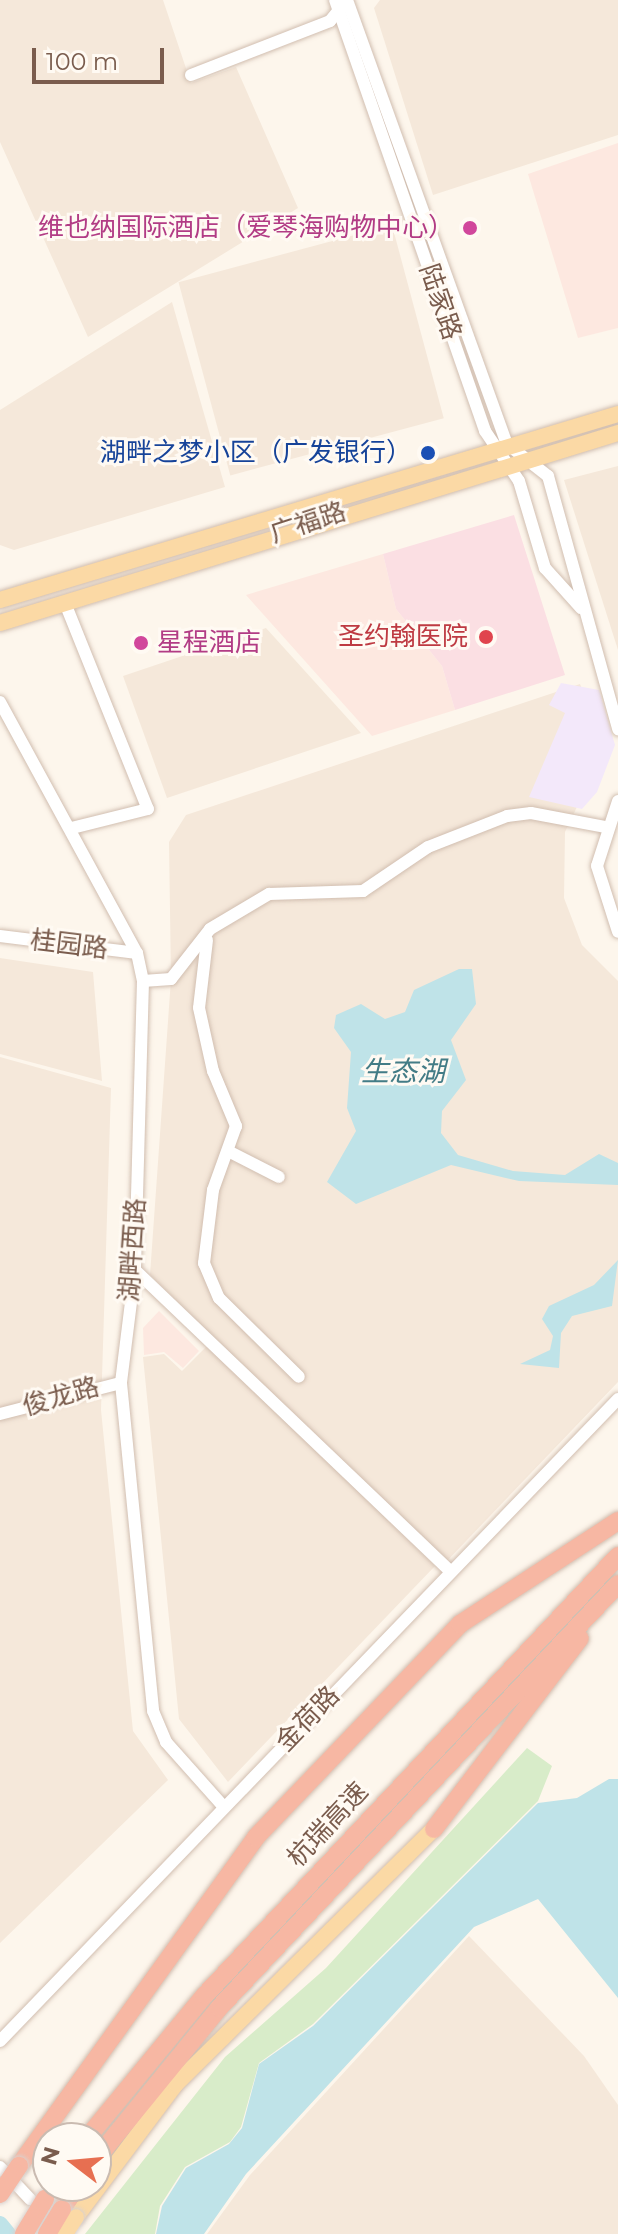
<!DOCTYPE html>
<meta charset="utf-8">
<style>
body{margin:0}
#map{position:relative;width:618px;height:2234px;overflow:hidden;background:#fdf6ec;font-family:Montserrat,"Noto Sans SC",sans-serif}
div>[style]{position:absolute}
.residential>*{inset:0;background:#f5e8da;transform-origin:0 0}
.commercial>*{inset:0;background:#fde8e0}
.education>*{inset:0;background:#f3e8fa}
.medical>*{inset:0;background:#fbdfe3}
.green>*{inset:0;background:#d8ecc9}
.water>*{inset:0;background:#bfe3e8}
.stream>*{height:3px;margin:-1.5px;padding:0 1.5px;transform-origin:1.5px;border-radius:1.5px;background:#bfe3e8}
.river>*{height:16px;margin:-8px;padding:0 8px;transform-origin:8px;border-radius:8px;background:#bfe3e8}
.roads{filter:drop-shadow(0 0 2px #d1beb0) drop-shadow(0 0 2px #d1beb0)}
.minor>*{height:12px;margin:-6px;padding:0 6px;transform-origin:6px;border-radius:6px;background:#fff}
.major>*{height:16px;margin:-8px;padding:0 8px;transform-origin:8px;border-radius:8px;background:#fbd9a5}
.highway>*{height:18px;margin:-9px;padding:0 9px;transform-origin:9px;border-radius:9px;background:#f7b7a3}
.bridges{filter:drop-shadow(0 0 2px #dad1cd) drop-shadow(0 0 2px #dad1cd)}
.major-bridge>*{height:16px;margin:-8px;padding:0 8px;transform-origin:8px;border-radius:8px;background:#fbd9a5}
.highway-bridge>*{height:18px;margin:-9px;padding:0 9px;transform-origin:9px;border-radius:9px;background:#f7b7a3}
.dots>*{width:22px;height:22px;translate:-50% -50%;box-sizing:border-box;border:4px solid #fffaf3;border-radius:50%}
span{translate:-50% -50%;white-space:nowrap;text-align:center;line-height:1.15;-webkit-text-stroke:6px #fffaf3;paint-order:stroke}
.hotel-label{font-size:26px;color:#b23c85}
.right{translate:-100% -50%;text-align:right}
.left{translate:0 -50%;text-align:left}
.street-label{font-size:26px;color:#7a5c4d}
.transit-label{font-size:26px;color:#164399}
.health-label{font-size:26px;color:#be3a42}
.water-label{font-size:28px;color:#437c86;font-style:italic}
.north{position:absolute;left:32px;top:2122px;width:80px;height:80px;box-sizing:border-box;background:#fffaf3;border:2px solid #cabbb1;border-radius:50%;rotate:286deg;font-size:22px;font-weight:700;line-height:32px;text-align:center;color:#7a5c4d}
.north::after{content:'';display:block;margin:auto;width:28px;height:36px;background:#e76f51;clip-path:polygon(50% 0,100% 100%,50% 72%,0 100%)}
.scale{position:absolute;left:32px;top:48px;width:132px;height:36px;box-sizing:border-box;border:4px solid #7a5c4d;border-top:0;padding-left:10px;font-size:24px;line-height:28px;white-space:nowrap;color:#7a5c4d;-webkit-text-stroke:6px #fffaf3;paint-order:stroke}
</style>
<div id="map">
<div class="residential">
<i style="clip-path:polygon(0 0,163px 0,191px 83px,236px 67px,298px 208px,88px 337px,0 142px)"></i>
<i style="clip-path:polygon(380px 0,618px 0,618px 135px,433px 195px,374px 8px)"></i>
<i style="left:392px;top:225px;width:200px;height:221px;rotate:75deg"></i>
<i style="clip-path:polygon(172px 302px,225px 487px,14px 550px,0 545px,0 410px)"></i>
<i style="clip-path:polygon(618px 466px,618px 650px,564px 480px)"></i>
<i style="clip-path:polygon(266px 628px,361px 733px,167px 798px,123px 676px)"></i>
<i style="clip-path:polygon(580px 684px,606px 746px,565px 832px,564px 898px,582px 945px,618px 981px,618px 1382px,445px 1563px,150px 1275px,171px 979px,169px 842px,186px 815px)"></i>
<i style="clip-path:polygon(0 958px,93px 972px,102px 1081px,0 1054px)"></i>
<i style="clip-path:polygon(0 1057px,111px 1088px,101px 1410px,133px 1731px,168px 1780px,0 1943px)"></i>
<i style="clip-path:polygon(208px 1345px,435px 1566px,228px 1782px,179px 1719px,143px 1357px,164px 1354px,182px 1371px)"></i>
<i style="clip-path:polygon(469px 1936px,584px 2056px,618px 2105px,618px 2234px,207px 2234px,250px 2175px)"></i>
</div>
<div class="commercial">
<i style="clip-path:polygon(618px 143px,618px 328px,578px 338px,528px 174px)"></i>
<i style="clip-path:polygon(383px 554px,396px 609px,442px 666px,455px 710px,372px 736px,246px 595px)"></i>
<i style="clip-path:polygon(159px 1311px,199px 1351px,183px 1368px,164px 1352px,144px 1355px,143px 1328px)"></i>
</div>
<div class="education">
<i style="clip-path:polygon(561px 683px,599px 690px,615px 745px,597px 792px,582px 809px,529px 797px,565px 713px,549px 705px)"></i>
</div>
<div class="medical">
<i style="clip-path:polygon(514px 515px,565px 675px,455px 710px,442px 666px,396px 609px,383px 554px)"></i>
</div>
<div class="green">
<i style="clip-path:polygon(527px 1748px,552px 1766px,538px 1801px,313px 2024px,259px 2063px,241px 2127px,230px 2142px,185px 2167px,160px 2206px,155px 2234px,85px 2234px,225px 2057px,326px 1968px)"></i>
</div>
<div class="water">
<i style="clip-path:polygon(459px 969px,472px 969px,476px 1004px,451px 1040px,466px 1080px,442px 1111px,441px 1133px,458px 1155px,513px 1171px,565px 1175px,599px 1154px,618px 1163px,618px 1185px,519px 1181px,451px 1165px,356px 1204px,327px 1182px,356px 1131px,347px 1108px,351px 1052px,334px 1028px,336px 1015px,361px 1004px,385px 1019px,405px 1012px,414px 990px)"></i>
<i style="clip-path:polygon(618px 1260px,612px 1306px,572px 1316px,561px 1333px,559px 1368px,520px 1364px,550px 1350px,553px 1336px,542px 1319px,549px 1306px,594px 1285px)"></i>
<i style="clip-path:polygon(609px 1779px,618px 1779px,618px 1998px,538px 1899px,474px 1927px,246px 2174px,204px 2234px,156px 2234px,162px 2206px,186px 2168px,229px 2144px,242px 2128px,259px 2064px,313px 2026px,538px 1803px,577px 1798px)"></i>
</div>
<div class="stream">
<i style="left:0;top:2228px;width:2px;rotate:-63deg"></i>
</div>
<div class="river">
<i style="left:0;top:2224px;width:13px;rotate:51deg"></i>
</div>
<div class="roads">
<div class="minor">
<i style="left:335px;top:0;width:456px;rotate:70.8deg"></i>
<i style="left:485px;top:431px;width:60px;rotate:55.8deg"></i>
<i style="left:519px;top:481px;width:91px;rotate:73.4deg"></i>
<i style="left:545px;top:568px;width:54px;rotate:48deg"></i>
<i style="left:191px;top:75px;width:149px;rotate:-21.2deg"></i>
<i style="left:330px;top:21px;width:27px;rotate:-51deg"></i>
<i style="left:347px;top:0;width:472px;rotate:70.2deg"></i>
<i style="left:507px;top:444px;width:52px;rotate:38deg"></i>
<i style="left:548px;top:476px;width:263px;rotate:74.5deg"></i>
<i style="left:65px;top:603px;width:222px;rotate:68.1deg"></i>
<i style="left:148px;top:809px;width:78px;rotate:166deg"></i>
<i style="left:0;top:702px;width:286px;rotate:61.4deg"></i>
<i style="left:137px;top:953px;width:29px;rotate:78deg"></i>
<i style="left:143px;top:981px;width:289px;rotate:91.6deg"></i>
<i style="left:135px;top:1270px;width:114px;rotate:97.1deg"></i>
<i style="left:121px;top:1383px;width:330px;rotate:84.4deg"></i>
<i style="left:153px;top:1711px;width:34px;rotate:67deg"></i>
<i style="left:166px;top:1742px;width:87px;rotate:48.3deg"></i>
<i style="left:618px;top:801px;width:68px;rotate:107.9deg"></i>
<i style="left:597px;top:866px;width:69px;rotate:72.3deg"></i>
<i style="left:0;top:936px;width:138px;rotate:7.1deg"></i>
<i style="left:207px;top:940px;width:68px;rotate:96.7deg"></i>
<i style="left:199px;top:1008px;width:65px;rotate:77.5deg"></i>
<i style="left:213px;top:1071px;width:60px;rotate:67.3deg"></i>
<i style="left:236px;top:1126px;width:68px;rotate:109.8deg"></i>
<i style="left:213px;top:1190px;width:74px;rotate:97deg"></i>
<i style="left:204px;top:1263px;width:38px;rotate:67deg"></i>
<i style="left:219px;top:1298px;width:112px;rotate:44.6deg"></i>
<i style="left:143px;top:981px;width:28px;rotate:-4deg"></i>
<i style="left:171px;top:979px;width:63px;rotate:-52deg"></i>
<i style="left:210px;top:929px;width:69px;rotate:-30.7deg"></i>
<i style="left:269px;top:894px;width:94px;rotate:-1.8deg"></i>
<i style="left:363px;top:891px;width:78px;rotate:-34.1deg"></i>
<i style="left:428px;top:847px;width:85px;rotate:-21.4deg"></i>
<i style="left:507px;top:816px;width:24px;rotate:-7deg"></i>
<i style="left:531px;top:813px;width:75px;rotate:10.7deg"></i>
<i style="left:228px;top:1151px;width:57px;rotate:27deg"></i>
<i style="left:135px;top:1270px;width:437px;rotate:43.7deg"></i>
<i style="left:0;top:1414px;width:125px;rotate:-14.4deg"></i>
<i style="left:0;top:2041px;width:891px;rotate:-46.09deg"></i>
<i style="left:0;top:2167px;width:44px;rotate:46.8deg"></i>
</div>
<div class="major">
<i style="left:0;top:600px;width:645px;rotate:-16.75deg"></i>
<i style="left:0;top:623px;width:647px;rotate:-17.09deg"></i>
<i style="left:76px;top:2217px;width:166px;rotate:-53.1deg"></i>
<i style="left:176px;top:2084px;width:363px;rotate:-44.7deg"></i>
</div>
<div class="highway">
<i style="left:434px;top:1829px;width:240px;rotate:-52.6deg"></i>
<i style="left:87px;top:2138px;width:185px;rotate:-50.5deg"></i>
<i style="left:205px;top:1995px;width:603px;rotate:-46.75deg"></i>
<i style="left:96px;top:2159px;width:195px;rotate:-50.8deg"></i>
<i style="left:219px;top:2008px;width:582px;rotate:-46.74deg"></i>
<i style="left:19px;top:2166px;width:405px;rotate:-54.2deg"></i>
<i style="left:256px;top:1837px;width:295px;rotate:-46.2deg"></i>
<i style="left:460px;top:1624px;width:189px;rotate:-33.1deg"></i>
<i style="left:62px;top:2209px;width:27px;rotate:-57deg"></i>
</div>
</div>
<div class="bridges">
<div class="major-bridge">
<i style="left:65px;top:2234px;width:20px;rotate:-57deg"></i>
</div>
<div class="highway-bridge">
<i style="left:0;top:2194px;width:34px;rotate:-56deg"></i>
<i style="left:24px;top:2234px;width:41px;rotate:-59deg"></i>
<i style="left:47px;top:2234px;width:29px;rotate:-59deg"></i>
</div>
</div>
<div class="dots">
<i style="left:470px;top:228px;background:#d1479c"></i>
<i style="left:428px;top:453px;background:#1a4fb4"></i>
<i style="left:486px;top:637px;background:#e0444e"></i>
<i style="left:141px;top:643px;background:#d1479c"></i>
</div>
<div class="hotel-label">
<span class="right" style="left:454px;top:228px">维也纳国际酒店（爱琴海购物中心）</span>
<span class="left" style="left:157px;top:643px">星程酒店</span>
</div>
<div class="street-label">
<span style="left:440px;top:302px;rotate:71deg">陆家路</span>
<span style="left:308px;top:523px;rotate:-18deg">广福路</span>
<span style="left:69px;top:945px;rotate:7deg">桂园路</span>
<span style="left:133px;top:1250px;rotate:-86deg">湖畔西路</span>
<span style="left:61px;top:1397px;rotate:-16deg">俊龙路</span>
<span style="left:308px;top:1719px;rotate:-46deg">金荷路</span>
<span style="left:328px;top:1825px;rotate:-47deg">杭瑞高速</span>
</div>
<div class="transit-label">
<span class="right" style="left:412px;top:453px">湖畔之梦小区（广发银行）</span>
</div>
<div class="health-label">
<span class="right" style="left:468px;top:637px">圣约翰医院</span>
</div>
<div class="water-label">
<span style="left:403px;top:1071px">生态湖</span>
</div>
<div class="north">N</div>
<div class="scale">100 m</div>
</div>
